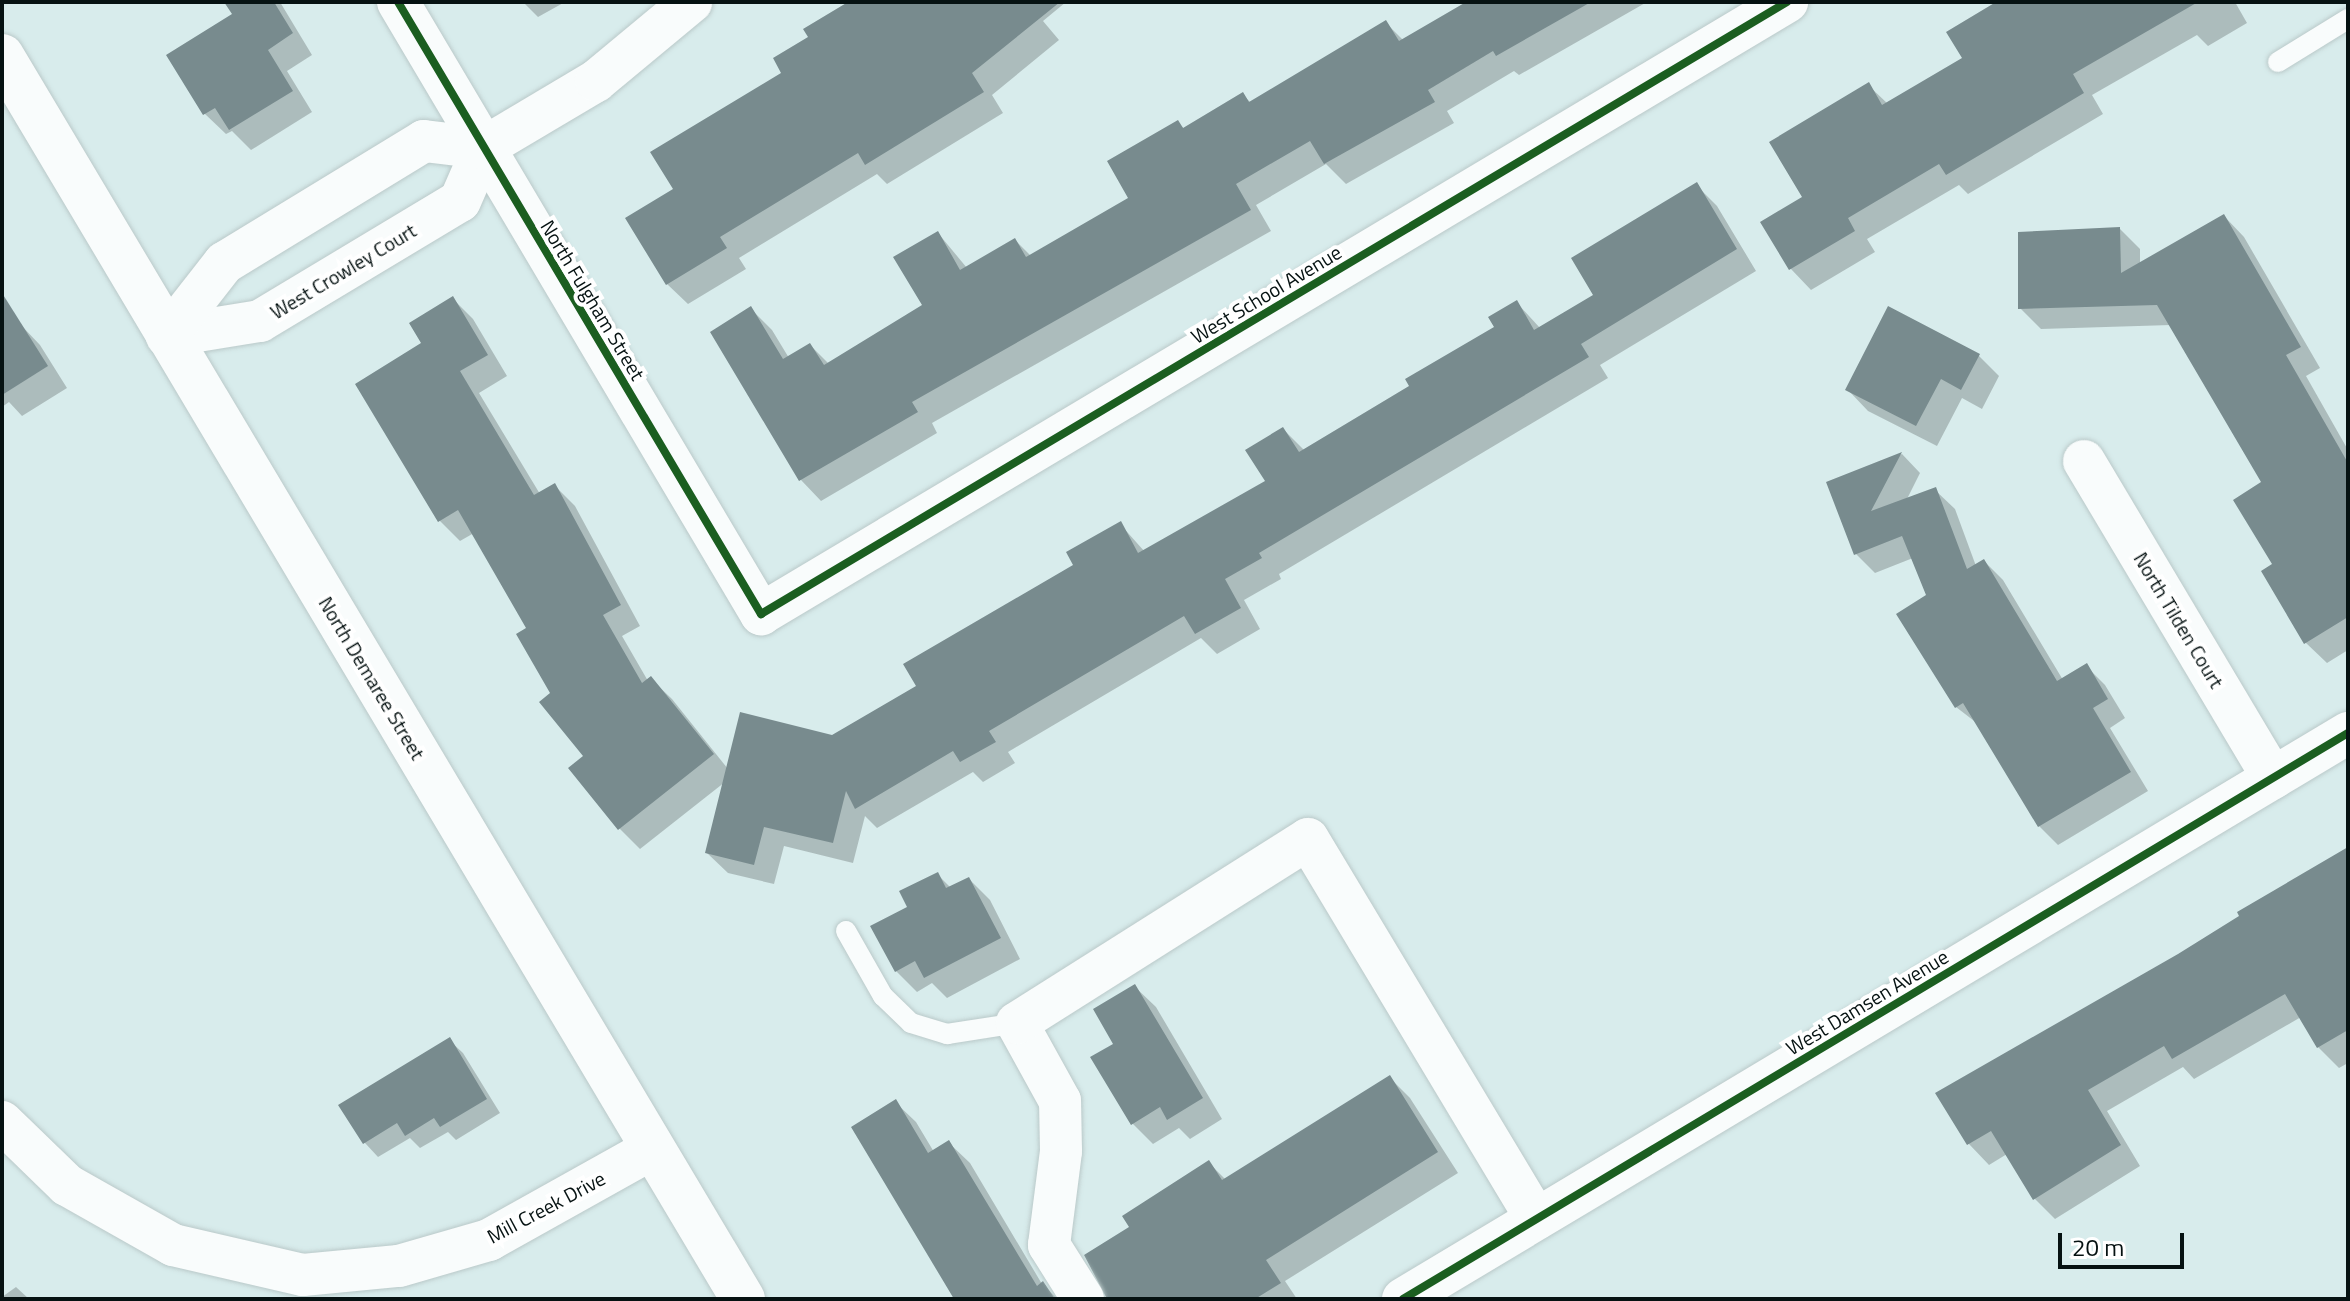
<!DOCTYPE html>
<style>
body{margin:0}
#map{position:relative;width:2350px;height:1301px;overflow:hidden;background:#d8ecec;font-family:"Titillium Web",sans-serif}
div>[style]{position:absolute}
.shadow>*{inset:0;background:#0003}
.building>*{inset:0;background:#788b8e}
.roads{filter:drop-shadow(0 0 2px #bac9c9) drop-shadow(0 0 2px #bac9c9)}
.lane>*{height:20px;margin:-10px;padding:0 10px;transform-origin:10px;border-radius:10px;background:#f9fcfc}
.street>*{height:42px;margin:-21px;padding:0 21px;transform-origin:21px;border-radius:21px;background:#f9fcfc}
.secondary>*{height:44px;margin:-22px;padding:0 22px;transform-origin:22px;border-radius:22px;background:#f9fcfc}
.cycleway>*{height:8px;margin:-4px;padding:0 4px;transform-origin:4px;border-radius:4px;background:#1b5e20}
span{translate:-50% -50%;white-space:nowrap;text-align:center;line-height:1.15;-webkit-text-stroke:8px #fff;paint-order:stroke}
.street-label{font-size:20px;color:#061212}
.frame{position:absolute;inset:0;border:4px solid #061212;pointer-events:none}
.scale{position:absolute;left:2058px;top:1233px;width:126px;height:36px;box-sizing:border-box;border:4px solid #061212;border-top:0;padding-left:10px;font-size:24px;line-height:28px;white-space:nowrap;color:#061212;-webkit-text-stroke:6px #fff;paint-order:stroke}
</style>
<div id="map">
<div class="shadow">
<i style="clip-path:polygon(227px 2px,280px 2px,312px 55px,287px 71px,312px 112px,251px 150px,232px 131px,226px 134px,205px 114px,169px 55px,235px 15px)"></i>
<i style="clip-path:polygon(523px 2px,565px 2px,538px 17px)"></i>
<i style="clip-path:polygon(852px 2px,1066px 2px,1043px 21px,1059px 40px,992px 95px,1003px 113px,887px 184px,877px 174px,739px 258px,746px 269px,688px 304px,667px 284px,676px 190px,784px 74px,811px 38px)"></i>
<i style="clip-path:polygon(1468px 2px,1647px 2px,1519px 75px,1514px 71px,1447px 111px,1454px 123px,1346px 184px,1326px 164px,1256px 205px,1271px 231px,932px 423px,937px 433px,821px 501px,801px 480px,751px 309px,772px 330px,789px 358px,810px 345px,829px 364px,924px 306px,938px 233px,967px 268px,1015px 240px,1031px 256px,1131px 198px,1178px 122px,1184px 129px,1243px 95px,1251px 103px,1386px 23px,1403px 40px)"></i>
<i style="clip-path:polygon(2000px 2px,2235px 2px,2247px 23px,2208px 46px,2197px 35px,2092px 95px,2103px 114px,1968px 194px,1959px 185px,1867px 239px,1875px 252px,1811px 290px,1791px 269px,1763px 222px,1804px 198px,1868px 85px,1888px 104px,1965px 59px)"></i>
<i style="clip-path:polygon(1696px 185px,1717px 206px,1756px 271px,1600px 365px,1608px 378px,1279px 574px,1281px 579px,1244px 600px,1260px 629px,1217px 654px,1201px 638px,1008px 752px,1015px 763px,983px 782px,973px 772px,877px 828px,865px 816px,853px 863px,784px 846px,774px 884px,728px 873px,707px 853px,725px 782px,640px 849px,620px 829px,571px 768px,585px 756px,553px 694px,529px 629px,474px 533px,460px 541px,440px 521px,424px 344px,452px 298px,473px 319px,507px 376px,479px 393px,540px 494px,555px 486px,575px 506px,640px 626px,622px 636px,648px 681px,651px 679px,672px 699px,728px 769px,832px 737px,919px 687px,1075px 566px,1120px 524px,1145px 552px,1267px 482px,1283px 429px,1305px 451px,1412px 387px,1497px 328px,1517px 303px,1540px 328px,1596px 296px)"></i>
<i style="clip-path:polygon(2224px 216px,2244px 237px,2320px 368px,2306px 376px,2348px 450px,2348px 650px,2327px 663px,2306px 643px,2264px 483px,2171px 325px,2041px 329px,2020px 308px,2120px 229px,2140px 249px,2140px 264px)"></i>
<i style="clip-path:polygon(20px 324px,40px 345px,67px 388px,22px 416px,9px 402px,2px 407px,2px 335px)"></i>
<i style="clip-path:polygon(1978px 355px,1999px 376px,1982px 409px,1962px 398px,1937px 446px,1868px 411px,1848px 390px)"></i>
<i style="clip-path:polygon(1902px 454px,1920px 473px,1906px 501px,1935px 490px,1955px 509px,1976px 566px,1984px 561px,2003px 580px,2063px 680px,2086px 666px,2105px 685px,2125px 718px,2110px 728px,2148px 791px,2058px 845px,2039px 826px,1978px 724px,1956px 707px,1929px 595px,1913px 558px,1875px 573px,1856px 554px,1828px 483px)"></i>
<i style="clip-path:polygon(2348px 849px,2348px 1063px,2339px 1068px,2318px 1047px,2301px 1017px,2194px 1079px,2183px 1067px,2107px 1111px,2140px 1166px,2055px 1219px,2034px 1198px,2007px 1154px,1989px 1165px,1969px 1144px,1938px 1094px,2179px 956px)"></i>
<i style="clip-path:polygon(937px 874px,951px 888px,969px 879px,990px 900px,1020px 959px,947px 998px,932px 983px,917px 992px,896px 971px,910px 908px)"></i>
<i style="clip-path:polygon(1135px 987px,1156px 1007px,1222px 1119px,1190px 1139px,1179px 1128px,1153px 1144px,1132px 1123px,1116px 1044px)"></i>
<i style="clip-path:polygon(449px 1040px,463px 1053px,500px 1113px,456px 1140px,448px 1132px,420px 1148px,410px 1138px,378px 1157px,365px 1143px,341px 1106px)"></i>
<i style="clip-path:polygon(1390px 1078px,1410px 1098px,1458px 1173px,1285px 1281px,1297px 1299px,1109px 1299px,1131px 1227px,1209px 1163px,1226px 1180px)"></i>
<i style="clip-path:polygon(895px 1102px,916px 1122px,934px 1152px,949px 1143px,970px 1163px,1042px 1284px,1058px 1299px,957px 1299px)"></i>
<i style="clip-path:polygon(16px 1287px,29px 1299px,2px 1299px,2px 1297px)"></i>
</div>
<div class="building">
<i style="clip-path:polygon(224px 2px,274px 2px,293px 33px,268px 50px,293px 91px,229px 130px,215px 108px,203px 115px,166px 55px,232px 14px)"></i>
<i style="clip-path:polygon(848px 2px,1060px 2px,972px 73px,984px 92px,865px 165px,858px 153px,720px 237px,727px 248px,666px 285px,625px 218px,673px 189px,650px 152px,781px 73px,773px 58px,808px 37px,803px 29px)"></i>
<i style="clip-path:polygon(1466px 2px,1591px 2px,1496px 56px,1493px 51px,1428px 90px,1435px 102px,1324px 164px,1310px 141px,1236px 184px,1251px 210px,912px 402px,918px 412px,799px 481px,710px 332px,751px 306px,783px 359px,810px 343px,824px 365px,922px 305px,893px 257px,938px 231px,960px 270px,1015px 238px,1026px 257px,1128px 198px,1107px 161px,1178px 120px,1183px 128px,1243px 92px,1249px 102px,1386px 20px,1399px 41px)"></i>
<i style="clip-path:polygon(1996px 2px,2198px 2px,2073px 74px,2084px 93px,1946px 175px,1939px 164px,1848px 218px,1855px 231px,1789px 270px,1760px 222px,1802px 197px,1769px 142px,1869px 82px,1882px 105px,1962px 58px,1946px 32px)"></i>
<i style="clip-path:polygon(1697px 182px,1737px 249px,1581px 344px,1589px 357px,1259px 553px,1262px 558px,1225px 579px,1241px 608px,1195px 634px,1184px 616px,989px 731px,996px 742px,960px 762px,953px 751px,855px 809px,846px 791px,833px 843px,764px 827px,754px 865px,705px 853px,740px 712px,832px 735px,916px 686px,903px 664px,1073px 565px,1066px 552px,1121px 521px,1138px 553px,1265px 481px,1245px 450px,1283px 427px,1299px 452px,1409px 386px,1405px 379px,1494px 327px,1488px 317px,1517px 300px,1534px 330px,1593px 295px,1571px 258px)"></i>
<i style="clip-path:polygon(2224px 214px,2301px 347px,2286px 355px,2348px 463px,2348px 617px,2304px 644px,2261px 571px,2272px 564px,2233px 500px,2261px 482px,2157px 305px,2018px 309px,2018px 232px,2120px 227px,2121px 273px)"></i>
<i style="clip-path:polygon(2px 293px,48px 366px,2px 395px)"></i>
<i style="clip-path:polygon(453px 296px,488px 355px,460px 371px,534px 495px,555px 483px,621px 605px,603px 615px,642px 683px,651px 676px,714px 754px,618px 830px,568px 768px,583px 756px,539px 702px,550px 693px,516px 634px,526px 628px,458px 510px,438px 522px,355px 384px,421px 343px,409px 323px)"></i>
<i style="clip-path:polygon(1888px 306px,1980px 354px,1961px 390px,1941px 379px,1916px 426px,1845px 390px)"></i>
<i style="clip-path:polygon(1902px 452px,1871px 511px,1936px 487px,1967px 569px,1984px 559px,2057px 681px,2087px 663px,2108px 699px,2093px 708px,2131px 772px,2038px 827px,1963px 703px,1955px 708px,1896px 614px,1926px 595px,1902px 536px,1854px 555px,1826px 482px)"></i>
<i style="clip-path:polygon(2348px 847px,2348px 1030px,2317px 1048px,2285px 994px,2172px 1059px,2164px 1046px,2088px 1090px,2121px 1145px,2033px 1200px,1991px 1131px,1967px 1145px,1935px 1093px,2178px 954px,2239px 916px,2237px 912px)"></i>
<i style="clip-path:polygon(938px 872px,946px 888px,969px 877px,1001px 938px,924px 978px,915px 961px,895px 972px,870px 926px,907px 907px,899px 891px)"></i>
<i style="clip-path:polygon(1135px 984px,1203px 1098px,1167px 1120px,1160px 1107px,1131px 1125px,1090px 1057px,1113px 1044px,1093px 1009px)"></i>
<i style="clip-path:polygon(450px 1037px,487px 1099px,440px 1127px,434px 1118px,405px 1136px,397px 1123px,363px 1144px,338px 1105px)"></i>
<i style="clip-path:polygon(1390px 1075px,1438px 1152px,1266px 1260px,1281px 1283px,1255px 1299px,1107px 1299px,1084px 1255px,1129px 1227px,1122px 1216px,1209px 1160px,1222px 1180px)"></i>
<i style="clip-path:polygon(896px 1099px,928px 1153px,949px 1140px,1037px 1286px,1043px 1281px,1055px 1299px,954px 1299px,851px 1127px)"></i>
</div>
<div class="roads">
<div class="lane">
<i style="left:2278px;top:62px;width:82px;rotate:-31.6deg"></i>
<i style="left:846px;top:931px;width:75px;rotate:60.4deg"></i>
<i style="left:883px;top:996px;width:39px;rotate:44deg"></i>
<i style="left:911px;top:1023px;width:38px;rotate:17deg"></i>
<i style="left:947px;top:1034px;width:71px;rotate:-8.9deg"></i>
</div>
<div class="street">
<i style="left:398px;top:2px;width:712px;rotate:59.33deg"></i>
<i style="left:761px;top:614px;width:1195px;rotate:-30.82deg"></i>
<i style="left:167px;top:336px;width:94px;rotate:-9.2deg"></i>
<i style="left:260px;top:321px;width:233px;rotate:-31deg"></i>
<i style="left:460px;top:201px;width:58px;rotate:-66.5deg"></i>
<i style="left:483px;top:148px;width:131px;rotate:-30.7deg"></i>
<i style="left:596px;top:81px;width:124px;rotate:-39.7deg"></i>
<i style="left:167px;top:336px;width:93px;rotate:-52deg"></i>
<i style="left:224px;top:263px;width:234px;rotate:-31.4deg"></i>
<i style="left:424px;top:141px;width:59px;rotate:6.8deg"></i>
<i style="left:2084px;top:461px;width:369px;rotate:59.2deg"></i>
<i style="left:2px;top:1122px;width:91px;rotate:44.1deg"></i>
<i style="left:67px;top:1185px;width:122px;rotate:29.5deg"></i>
<i style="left:173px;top:1245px;width:133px;rotate:13deg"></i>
<i style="left:303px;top:1275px;width:96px;rotate:-5.4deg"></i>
<i style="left:399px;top:1266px;width:94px;rotate:-16.1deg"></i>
<i style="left:489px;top:1240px;width:187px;rotate:-29.2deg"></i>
<i style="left:1083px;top:1299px;width:64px;rotate:-122.2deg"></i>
<i style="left:1049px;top:1245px;width:95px;rotate:-82.7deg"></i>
<i style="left:1061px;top:1151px;width:50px;rotate:-91.1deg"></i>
<i style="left:1060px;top:1101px;width:89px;rotate:-118.9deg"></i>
<i style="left:1017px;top:1023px;width:344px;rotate:-32.3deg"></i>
<i style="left:1308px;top:839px;width:443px;rotate:59deg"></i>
<i style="left:1403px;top:1299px;width:1102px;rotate:-30.92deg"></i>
</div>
<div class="secondary">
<i style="left:2px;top:56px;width:1447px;rotate:59.2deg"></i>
</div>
</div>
<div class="cycleway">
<i style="left:398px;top:2px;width:712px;rotate:59.33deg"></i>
<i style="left:761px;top:614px;width:1195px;rotate:-30.82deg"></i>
<i style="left:1403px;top:1299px;width:1102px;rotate:-30.92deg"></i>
</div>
<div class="street-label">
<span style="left:343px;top:271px;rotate:-31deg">West Crowley Court</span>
<span style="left:1266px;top:294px;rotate:-31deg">West School Avenue</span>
<span style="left:593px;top:300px;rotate:59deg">North Fulgham Street</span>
<span style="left:2179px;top:620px;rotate:59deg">North Tilden Court</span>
<span style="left:372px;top:678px;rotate:59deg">North Demaree Street</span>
<span style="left:1867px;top:1002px;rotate:-31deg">West Damsen Avenue</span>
<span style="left:546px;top:1207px;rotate:-28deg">Mill Creek Drive</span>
</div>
<div class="frame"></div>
<div class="scale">20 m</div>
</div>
